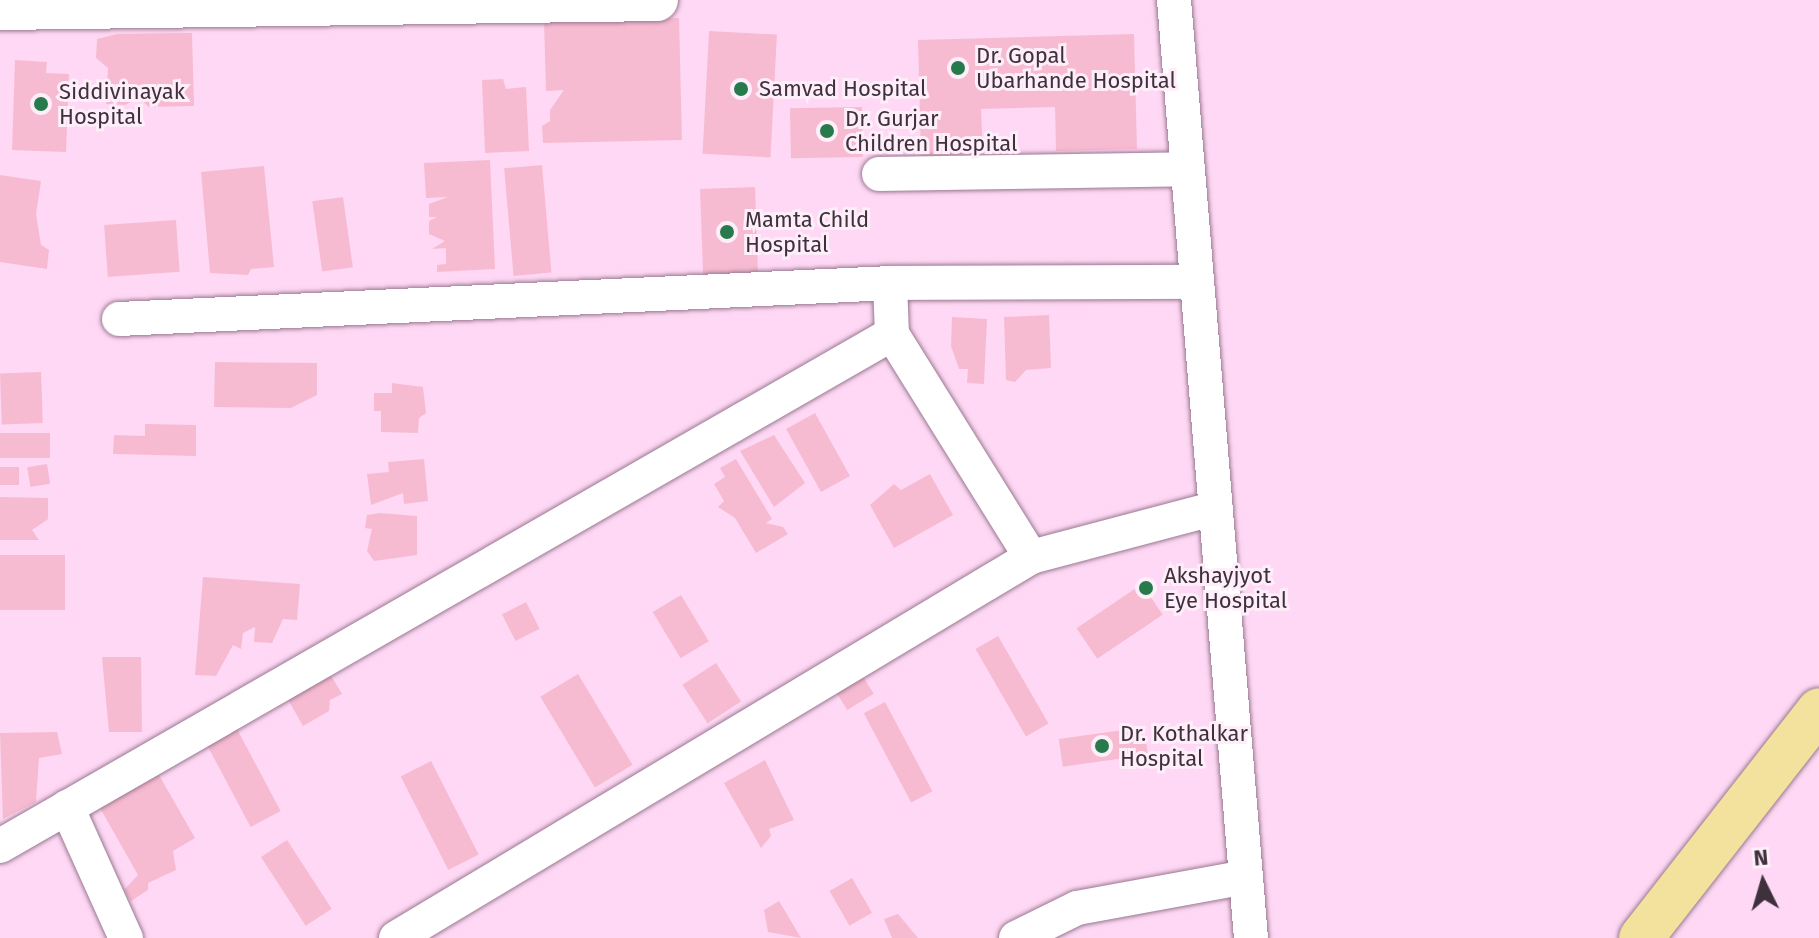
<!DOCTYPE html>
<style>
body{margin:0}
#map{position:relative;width:1819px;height:938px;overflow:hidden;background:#fed8f4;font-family:"Fira Sans",sans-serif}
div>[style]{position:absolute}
.building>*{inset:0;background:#f7bbd1;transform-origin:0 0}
.roads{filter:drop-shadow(0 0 2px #9a7891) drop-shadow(0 0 2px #9a7891)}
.minor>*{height:34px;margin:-17px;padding:0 17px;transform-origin:17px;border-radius:17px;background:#fff}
.tertiary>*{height:42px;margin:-21px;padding:0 21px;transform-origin:21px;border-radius:21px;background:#fff}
.primary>*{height:44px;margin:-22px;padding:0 22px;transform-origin:22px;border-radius:22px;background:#f2e29e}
.dots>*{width:22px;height:22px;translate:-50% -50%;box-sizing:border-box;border:4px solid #fdeef9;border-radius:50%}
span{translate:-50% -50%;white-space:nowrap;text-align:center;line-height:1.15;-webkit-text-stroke:6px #fdeef9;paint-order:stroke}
.poi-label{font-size:22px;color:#3f313c}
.left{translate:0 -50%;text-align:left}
.north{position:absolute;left:1723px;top:842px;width:80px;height:80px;-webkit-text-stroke:6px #fdeef9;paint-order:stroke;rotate:355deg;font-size:22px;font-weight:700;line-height:32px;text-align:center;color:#3f313c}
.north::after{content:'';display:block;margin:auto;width:28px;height:36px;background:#3f313c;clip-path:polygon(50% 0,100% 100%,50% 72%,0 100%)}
</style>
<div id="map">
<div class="building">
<i style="clip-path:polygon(679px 18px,682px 140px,543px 143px,542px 126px,550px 121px,550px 110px,564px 90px,546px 91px,544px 21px)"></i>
<i style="left:709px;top:31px;width:68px;height:123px;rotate:3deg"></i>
<i style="clip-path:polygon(192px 33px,194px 106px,149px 107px,139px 98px,125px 105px,106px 104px,108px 68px,96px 58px,97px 39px,117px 34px)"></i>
<i style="clip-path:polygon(1134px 34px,1137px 149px,1056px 151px,1055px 107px,981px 109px,983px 154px,921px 156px,918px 40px)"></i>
<i style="clip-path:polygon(15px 60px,47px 62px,46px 73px,69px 74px,66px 152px,12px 150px)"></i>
<i style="clip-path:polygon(503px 79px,506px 89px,526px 87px,529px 151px,485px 153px,482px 80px)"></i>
<i style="left:862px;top:107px;width:50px;height:72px;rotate:89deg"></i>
<i style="clip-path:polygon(490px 160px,495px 269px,437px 272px,437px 265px,446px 264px,446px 248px,432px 249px,445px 241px,429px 234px,429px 221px,437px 217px,429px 217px,429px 204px,448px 197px,426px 198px,424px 163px)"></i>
<i style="left:542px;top:165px;width:108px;height:38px;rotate:85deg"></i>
<i style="clip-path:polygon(264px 166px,274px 267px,251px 269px,248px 275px,210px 273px,201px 172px)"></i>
<i style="clip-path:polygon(0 175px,41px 181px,36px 214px,41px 245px,49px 250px,47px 269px,0 262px)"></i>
<i style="left:755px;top:187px;width:96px;height:55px;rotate:88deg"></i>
<i style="left:343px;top:197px;width:71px;height:31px;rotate:82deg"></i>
<i style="left:176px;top:220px;width:52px;height:72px;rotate:86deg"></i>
<i style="clip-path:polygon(1049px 315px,1051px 368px,1026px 370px,1015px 382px,1006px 380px,1004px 317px)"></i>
<i style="clip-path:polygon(952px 317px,987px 319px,984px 384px,967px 383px,968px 369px,959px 369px,951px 346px)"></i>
<i style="clip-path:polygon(215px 362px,317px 363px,317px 395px,291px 408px,214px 407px)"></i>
<i style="left:41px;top:372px;width:51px;height:41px;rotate:88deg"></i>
<i style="clip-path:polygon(392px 383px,423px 387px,426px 413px,419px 418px,418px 433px,381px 432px,381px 411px,374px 411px,374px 393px,392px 393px)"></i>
<i style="left:815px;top:413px;width:72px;height:33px;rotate:61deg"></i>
<i style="clip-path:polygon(145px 424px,196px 425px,196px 456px,113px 454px,114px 435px,145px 436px)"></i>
<i style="left:50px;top:433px;width:25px;height:50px;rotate:90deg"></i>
<i style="clip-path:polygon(774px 435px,805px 483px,774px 507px,740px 451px)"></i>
<i style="clip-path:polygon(424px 459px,428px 501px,404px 504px,403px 493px,371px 505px,367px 474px,389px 472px,388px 462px)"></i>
<i style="clip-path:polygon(736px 459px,772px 519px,766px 523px,783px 527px,788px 534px,756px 553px,735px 518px,718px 507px,724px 501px,714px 484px,725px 477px,720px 468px)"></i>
<i style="left:47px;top:464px;width:20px;height:20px;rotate:81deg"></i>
<i style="left:0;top:467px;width:19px;height:18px"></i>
<i style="clip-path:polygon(930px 474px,953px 515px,894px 548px,870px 505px,894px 484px,901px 490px)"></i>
<i style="clip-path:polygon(0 497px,48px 498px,48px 519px,32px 530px,39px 540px,0 540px)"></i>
<i style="clip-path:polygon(380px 513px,417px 516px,417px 555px,374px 561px,367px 551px,372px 529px,365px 528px,367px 515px)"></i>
<i style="left:65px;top:555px;width:55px;height:65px;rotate:90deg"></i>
<i style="clip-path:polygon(203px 577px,300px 584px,297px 620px,283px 619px,272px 643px,254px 642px,255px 627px,243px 633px,241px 649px,233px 645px,216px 676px,195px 675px)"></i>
<i style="left:1142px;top:584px;width:37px;height:79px;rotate:56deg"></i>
<i style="left:681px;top:595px;width:54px;height:33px;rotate:59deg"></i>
<i style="left:526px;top:602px;width:30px;height:27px;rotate:63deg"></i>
<i style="left:998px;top:636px;width:101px;height:26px;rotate:60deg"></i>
<i style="clip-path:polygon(102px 657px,141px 657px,142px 732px,109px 732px)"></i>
<i style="left:716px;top:663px;width:46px;height:40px;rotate:57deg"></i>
<i style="clip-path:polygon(329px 672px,342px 694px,330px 700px,329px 711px,303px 726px,286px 696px)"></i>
<i style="left:578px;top:674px;width:106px;height:44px;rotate:59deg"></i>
<i style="left:862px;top:675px;width:22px;height:31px;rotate:58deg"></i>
<i style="left:885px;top:702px;width:101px;height:24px;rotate:62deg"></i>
<i style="left:1144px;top:727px;width:28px;height:86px;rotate:82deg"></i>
<i style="left:237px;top:729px;width:93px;height:34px;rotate:62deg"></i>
<i style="clip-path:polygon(57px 732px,62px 754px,39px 758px,36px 802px,3px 819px,0 733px)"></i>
<i style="clip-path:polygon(765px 760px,794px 820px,769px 829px,771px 836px,761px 848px,724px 783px)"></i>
<i style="left:431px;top:761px;width:105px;height:34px;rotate:63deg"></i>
<i style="clip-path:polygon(159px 775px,195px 838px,173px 851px,176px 870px,148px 883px,148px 890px,131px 901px,124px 890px,138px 875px,100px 808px)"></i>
<i style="left:287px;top:840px;width:82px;height:31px;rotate:57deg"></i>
<i style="left:852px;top:878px;width:40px;height:26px;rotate:60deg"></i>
<i style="clip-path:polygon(779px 901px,801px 938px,768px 932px,764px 910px)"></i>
<i style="clip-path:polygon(898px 914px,918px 938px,892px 938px,884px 919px)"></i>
</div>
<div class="roads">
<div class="minor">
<i style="left:1174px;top:0;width:941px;rotate:85.31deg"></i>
<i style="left:879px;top:174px;width:309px;rotate:-0.9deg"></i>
<i style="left:890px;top:283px;width:51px;rotate:87.8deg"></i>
<i style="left:892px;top:334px;width:263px;rotate:58.1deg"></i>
<i style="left:119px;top:319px;width:772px;rotate:-2.67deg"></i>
<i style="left:890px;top:283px;width:307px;rotate:-0.2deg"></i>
<i style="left:67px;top:807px;width:144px;rotate:65.8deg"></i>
<i style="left:0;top:846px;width:1028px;rotate:-29.86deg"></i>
<i style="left:396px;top:938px;width:741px;rotate:-30.96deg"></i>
<i style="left:1031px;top:557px;width:191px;rotate:-14.8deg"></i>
<i style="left:1016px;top:938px;width:68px;rotate:-26.2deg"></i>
<i style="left:1077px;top:908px;width:172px;rotate:-10.4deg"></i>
</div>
<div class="tertiary">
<i style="left:0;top:9px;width:657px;rotate:-0.78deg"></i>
</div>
<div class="primary">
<i style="left:1641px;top:938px;width:289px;rotate:-52deg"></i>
</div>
</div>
<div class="dots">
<i style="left:958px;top:68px;background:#267a4c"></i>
<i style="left:741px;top:89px;background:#267a4c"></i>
<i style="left:41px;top:104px;background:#267a4c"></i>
<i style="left:827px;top:131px;background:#267a4c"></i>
<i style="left:727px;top:232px;background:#267a4c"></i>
<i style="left:1146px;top:588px;background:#267a4c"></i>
<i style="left:1102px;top:746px;background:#267a4c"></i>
</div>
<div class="poi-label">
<span class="left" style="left:976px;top:68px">Dr. Gopal<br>Ubarhande Hospital</span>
<span class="left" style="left:759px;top:89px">Samvad Hospital</span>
<span class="left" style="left:59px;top:104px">Siddivinayak<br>Hospital</span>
<span class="left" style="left:845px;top:131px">Dr. Gurjar<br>Children Hospital</span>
<span class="left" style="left:745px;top:232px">Mamta Child<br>Hospital</span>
<span class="left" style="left:1164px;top:588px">Akshayjyot<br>Eye Hospital</span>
<span class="left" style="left:1120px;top:746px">Dr. Kothalkar<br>Hospital</span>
</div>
<div class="north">N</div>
</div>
